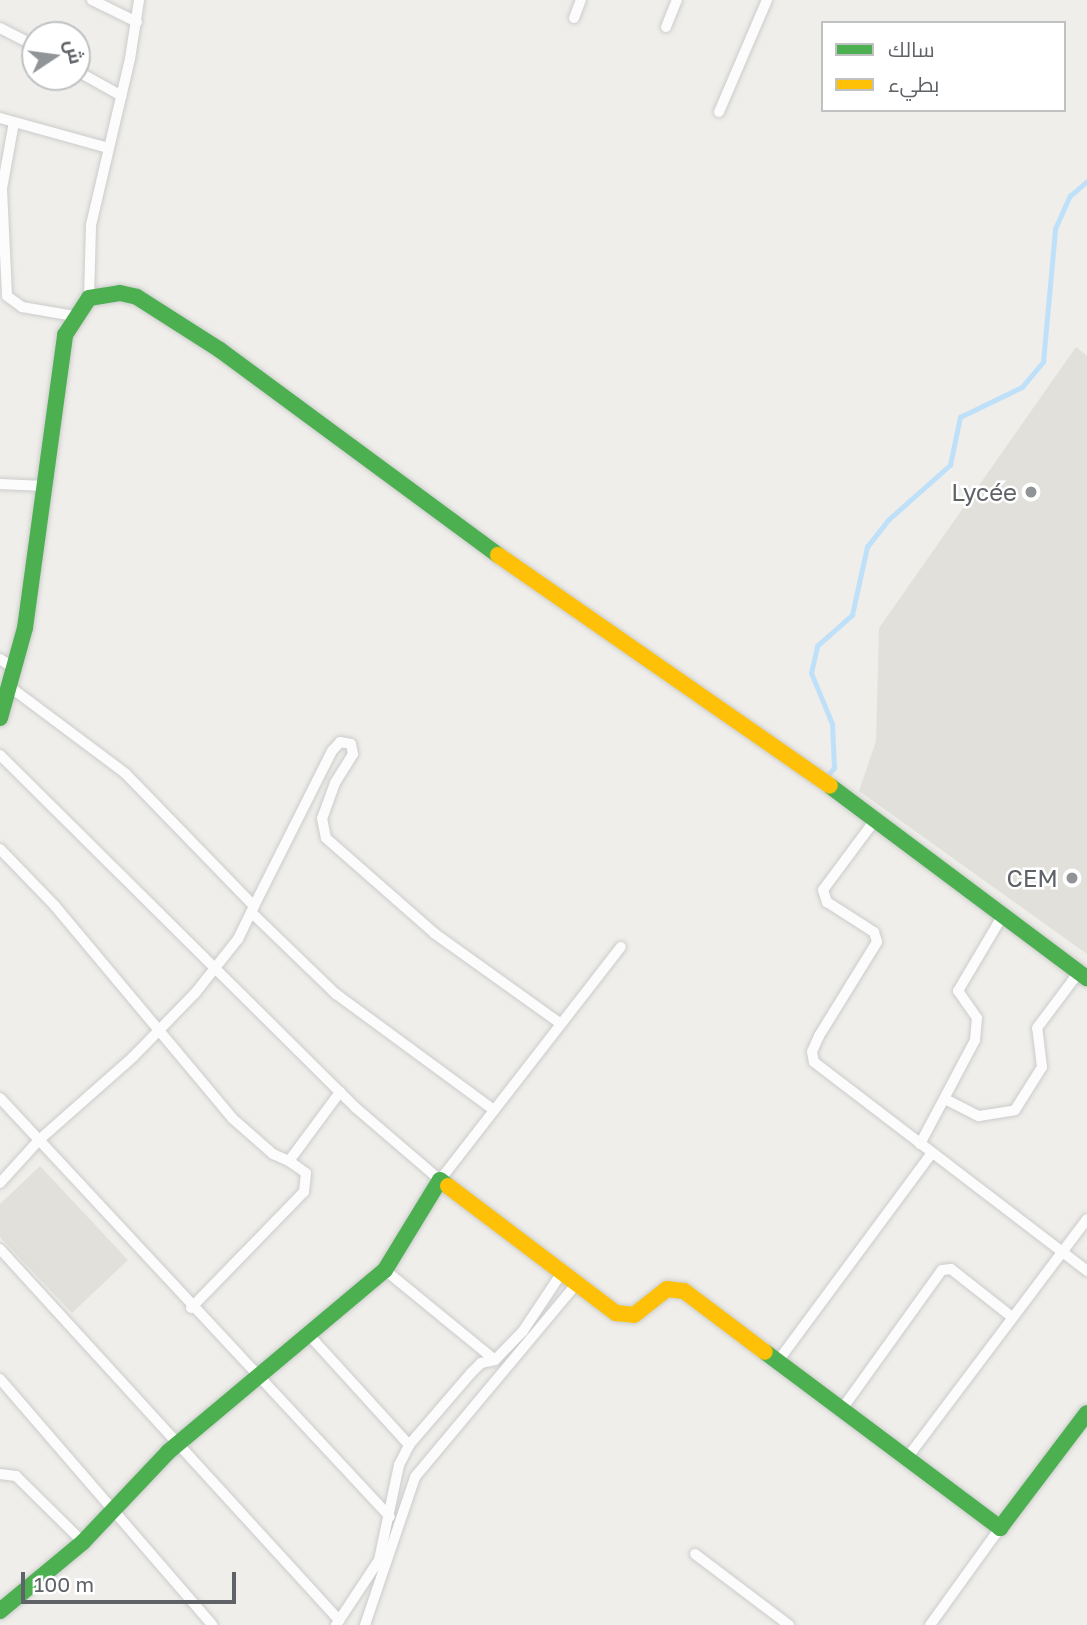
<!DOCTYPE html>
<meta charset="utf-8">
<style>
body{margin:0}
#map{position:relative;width:1087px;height:1625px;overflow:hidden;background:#efeeea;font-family:"Golos Text",Cairo,sans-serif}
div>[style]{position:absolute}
.education>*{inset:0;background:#e2e0da}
.stream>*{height:4.5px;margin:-2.25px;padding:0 2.25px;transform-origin:2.25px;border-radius:2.25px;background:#bfe0f9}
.roads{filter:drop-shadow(0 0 2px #cbcccc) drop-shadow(0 0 2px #cbcccc)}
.street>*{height:10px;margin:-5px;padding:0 5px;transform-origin:5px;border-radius:5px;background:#fdfcfc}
.fast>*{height:16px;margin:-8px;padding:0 8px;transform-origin:8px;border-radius:8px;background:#4caf50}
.slow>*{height:16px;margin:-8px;padding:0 8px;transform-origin:8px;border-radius:8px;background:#ffc107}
.dots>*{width:19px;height:19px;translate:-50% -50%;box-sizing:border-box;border:4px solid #fff;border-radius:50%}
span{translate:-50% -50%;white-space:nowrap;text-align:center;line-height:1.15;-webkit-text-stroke:5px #fff;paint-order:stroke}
.poi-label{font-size:24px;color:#5f6368}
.right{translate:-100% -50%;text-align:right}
.legend{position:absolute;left:821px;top:21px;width:245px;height:91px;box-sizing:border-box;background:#fff;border:2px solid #bfc1c3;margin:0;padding:9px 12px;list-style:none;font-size:21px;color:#5f6368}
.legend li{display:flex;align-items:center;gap:14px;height:35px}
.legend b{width:35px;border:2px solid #bfc1c3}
.north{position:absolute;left:21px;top:21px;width:70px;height:70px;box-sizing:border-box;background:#fff;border:2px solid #bfc1c3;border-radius:50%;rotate:77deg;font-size:19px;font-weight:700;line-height:28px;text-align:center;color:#5f6368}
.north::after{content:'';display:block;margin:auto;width:24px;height:32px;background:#919496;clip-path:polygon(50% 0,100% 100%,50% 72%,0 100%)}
.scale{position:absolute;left:21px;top:1572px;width:215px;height:32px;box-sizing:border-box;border:4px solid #5f6368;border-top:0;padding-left:9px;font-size:21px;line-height:24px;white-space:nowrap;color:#5f6368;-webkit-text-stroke:5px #fff;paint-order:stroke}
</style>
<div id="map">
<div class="education">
<i style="clip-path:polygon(1076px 347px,1087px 356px,1087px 954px,859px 791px,876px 741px,879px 628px)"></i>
<i style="clip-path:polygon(40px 1166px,128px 1260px,72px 1313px,0 1237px,0 1204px)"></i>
</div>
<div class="stream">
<i style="left:827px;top:776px;width:11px;rotate:-49deg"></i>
<i style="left:834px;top:768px;width:44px;rotate:-92.6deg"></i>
<i style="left:832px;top:724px;width:55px;rotate:-112.4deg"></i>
<i style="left:811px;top:673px;width:28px;rotate:-77deg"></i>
<i style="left:817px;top:646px;width:47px;rotate:-41.5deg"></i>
<i style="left:852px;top:615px;width:70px;rotate:-77.6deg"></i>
<i style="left:867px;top:547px;width:34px;rotate:-52deg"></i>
<i style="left:888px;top:520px;width:83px;rotate:-41.6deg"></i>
<i style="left:950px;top:465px;width:49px;rotate:-78.2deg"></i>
<i style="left:960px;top:417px;width:69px;rotate:-25.8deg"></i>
<i style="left:1022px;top:387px;width:33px;rotate:-50deg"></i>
<i style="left:1043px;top:362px;width:134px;rotate:-84.8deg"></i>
<i style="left:1055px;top:229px;width:36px;rotate:-66deg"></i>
<i style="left:1070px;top:196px;width:23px;rotate:-41deg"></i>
</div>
<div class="roads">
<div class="street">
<i style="left:92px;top:0;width:50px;rotate:26.1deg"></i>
<i style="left:574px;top:18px;width:19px;rotate:-69deg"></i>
<i style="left:666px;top:27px;width:29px;rotate:-68deg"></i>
<i style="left:0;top:28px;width:39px;rotate:27deg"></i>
<i style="left:77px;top:71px;width:51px;rotate:29.1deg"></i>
<i style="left:719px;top:112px;width:122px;rotate:-66.8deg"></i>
<i style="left:0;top:118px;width:112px;rotate:15.5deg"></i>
<i style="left:14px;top:122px;width:68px;rotate:100.2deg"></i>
<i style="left:2px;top:189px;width:107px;rotate:87.3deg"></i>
<i style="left:7px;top:296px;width:19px;rotate:36deg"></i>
<i style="left:22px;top:307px;width:53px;rotate:9.8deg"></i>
<i style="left:89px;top:298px;width:73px;rotate:-88.4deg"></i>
<i style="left:91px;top:225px;width:171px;rotate:-76.8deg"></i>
<i style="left:130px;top:59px;width:60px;rotate:-81.3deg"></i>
<i style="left:0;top:484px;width:44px;rotate:2.6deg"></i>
<i style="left:0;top:659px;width:18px;rotate:34deg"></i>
<i style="left:0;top:755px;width:501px;rotate:44.76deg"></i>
<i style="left:356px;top:1108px;width:111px;rotate:40.6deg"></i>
<i style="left:440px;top:1180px;width:295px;rotate:-52.2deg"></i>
<i style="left:875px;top:820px;width:87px;rotate:126.6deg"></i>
<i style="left:823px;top:890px;width:13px;rotate:72deg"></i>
<i style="left:827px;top:902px;width:56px;rotate:32.6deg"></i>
<i style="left:874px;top:932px;width:10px;rotate:73deg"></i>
<i style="left:877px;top:942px;width:110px;rotate:121.7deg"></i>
<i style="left:819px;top:1036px;width:17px;rotate:114deg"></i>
<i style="left:812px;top:1052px;width:10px;rotate:79deg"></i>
<i style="left:814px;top:1062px;width:344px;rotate:37.4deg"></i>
<i style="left:0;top:849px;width:79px;rotate:46deg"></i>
<i style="left:55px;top:906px;width:276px;rotate:50.1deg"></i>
<i style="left:232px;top:1118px;width:55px;rotate:41.3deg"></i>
<i style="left:273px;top:1154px;width:17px;rotate:24deg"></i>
<i style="left:254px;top:906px;width:174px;rotate:-63.3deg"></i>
<i style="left:332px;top:751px;width:12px;rotate:-48deg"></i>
<i style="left:340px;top:742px;width:11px;rotate:10deg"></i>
<i style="left:351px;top:744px;width:10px;rotate:79deg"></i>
<i style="left:353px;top:754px;width:34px;rotate:122deg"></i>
<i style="left:335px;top:783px;width:37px;rotate:110deg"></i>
<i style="left:322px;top:818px;width:20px;rotate:79deg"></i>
<i style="left:326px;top:838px;width:144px;rotate:41.3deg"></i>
<i style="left:434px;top:933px;width:156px;rotate:35.6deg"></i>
<i style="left:252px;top:913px;width:117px;rotate:44deg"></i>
<i style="left:336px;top:994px;width:196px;rotate:36.3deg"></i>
<i style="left:0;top:1098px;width:572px;rotate:47.05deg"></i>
<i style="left:945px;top:1099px;width:38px;rotate:27deg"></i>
<i style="left:979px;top:1116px;width:36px;rotate:-9deg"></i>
<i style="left:1015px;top:1110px;width:51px;rotate:-57.9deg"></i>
<i style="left:1042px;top:1067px;width:39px;rotate:-97deg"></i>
<i style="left:1037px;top:1028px;width:70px;rotate:-53.1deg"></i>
<i style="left:920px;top:1144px;width:118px;rotate:-62.1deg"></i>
<i style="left:975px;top:1040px;width:22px;rotate:-85deg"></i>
<i style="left:977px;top:1018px;width:33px;rotate:-125deg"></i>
<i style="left:958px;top:991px;width:88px;rotate:-59.4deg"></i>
<i style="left:0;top:1183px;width:58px;rotate:-47.8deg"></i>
<i style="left:39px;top:1140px;width:125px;rotate:-41.4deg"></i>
<i style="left:133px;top:1057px;width:91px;rotate:-45.9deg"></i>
<i style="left:196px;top:992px;width:68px;rotate:-51.6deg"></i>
<i style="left:238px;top:939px;width:37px;rotate:-64deg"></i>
<i style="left:254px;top:906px;width:185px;rotate:-134.1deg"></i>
<i style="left:125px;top:773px;width:144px;rotate:-143.2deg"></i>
<i style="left:0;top:1249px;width:503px;rotate:47.58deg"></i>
<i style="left:385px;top:1270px;width:142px;rotate:39.3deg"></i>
<i style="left:191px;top:1308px;width:162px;rotate:-45.8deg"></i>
<i style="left:304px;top:1192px;width:19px;rotate:-84deg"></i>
<i style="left:306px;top:1173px;width:21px;rotate:-145deg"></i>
<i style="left:289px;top:1161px;width:86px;rotate:-53.5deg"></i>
<i style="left:309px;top:1335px;width:149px;rotate:47.7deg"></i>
<i style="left:778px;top:1361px;width:259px;rotate:-53.5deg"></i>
<i style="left:0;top:1379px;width:325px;rotate:49.2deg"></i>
<i style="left:842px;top:1409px;width:171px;rotate:-54.3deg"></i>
<i style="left:942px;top:1270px;width:9px;rotate:-6deg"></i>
<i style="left:951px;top:1269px;width:78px;rotate:38.2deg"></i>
<i style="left:907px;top:1458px;width:299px;rotate:-53deg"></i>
<i style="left:0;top:1474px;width:16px;rotate:7deg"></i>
<i style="left:16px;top:1476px;width:94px;rotate:44.6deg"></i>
<i style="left:695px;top:1554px;width:118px;rotate:37.1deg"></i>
<i style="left:336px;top:1625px;width:78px;rotate:-56.5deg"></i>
<i style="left:379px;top:1560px;width:97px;rotate:-78.1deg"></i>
<i style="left:399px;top:1465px;width:22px;rotate:-63deg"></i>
<i style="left:409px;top:1445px;width:95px;rotate:-49.3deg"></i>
<i style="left:471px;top:1373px;width:14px;rotate:-45deg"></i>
<i style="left:481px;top:1363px;width:14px;rotate:-12deg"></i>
<i style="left:495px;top:1360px;width:40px;rotate:-46deg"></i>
<i style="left:523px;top:1331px;width:72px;rotate:-56.3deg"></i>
<i style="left:365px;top:1625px;width:156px;rotate:-71.3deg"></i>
<i style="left:415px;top:1477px;width:253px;rotate:-50.1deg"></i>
<i style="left:930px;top:1625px;width:120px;rotate:-54.2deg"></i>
</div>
<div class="fast">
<i style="left:0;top:718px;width:93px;rotate:-74.5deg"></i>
<i style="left:25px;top:628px;width:296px;rotate:-82.2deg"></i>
<i style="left:65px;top:335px;width:44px;rotate:-57deg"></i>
<i style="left:89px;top:298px;width:31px;rotate:-9deg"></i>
<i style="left:120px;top:293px;width:17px;rotate:13deg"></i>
<i style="left:137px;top:297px;width:98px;rotate:32.6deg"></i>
<i style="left:220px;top:350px;width:345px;rotate:36.4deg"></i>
<i style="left:830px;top:786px;width:321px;rotate:36.8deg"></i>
<i style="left:765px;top:1352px;width:294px;rotate:36.8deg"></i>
<i style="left:1000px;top:1528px;width:144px;rotate:-52.9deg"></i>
<i style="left:0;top:1611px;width:108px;rotate:-39.7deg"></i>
<i style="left:83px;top:1542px;width:124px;rotate:-46.6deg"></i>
<i style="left:168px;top:1452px;width:283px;rotate:-40deg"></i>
<i style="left:385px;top:1270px;width:105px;rotate:-58.6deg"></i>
<i style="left:440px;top:1180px;width:10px;rotate:37deg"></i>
</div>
<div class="slow">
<i style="left:498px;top:555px;width:404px;rotate:34.8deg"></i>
<i style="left:448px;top:1186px;width:211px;rotate:37.1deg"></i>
<i style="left:616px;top:1313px;width:18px;rotate:6deg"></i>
<i style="left:634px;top:1315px;width:42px;rotate:-38.2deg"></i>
<i style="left:667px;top:1289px;width:17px;rotate:7deg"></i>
<i style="left:684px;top:1291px;width:101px;rotate:37deg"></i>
</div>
</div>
<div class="dots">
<i style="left:1031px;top:492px;background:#919496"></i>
<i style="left:1072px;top:878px;background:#919496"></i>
</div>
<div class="poi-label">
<span class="right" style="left:1017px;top:492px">Lycée</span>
<span class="right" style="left:1058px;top:878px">CEM</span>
</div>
<ul class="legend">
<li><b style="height:9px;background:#4caf50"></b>سالك</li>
<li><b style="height:9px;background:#ffc107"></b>بطيء</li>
</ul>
<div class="north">ش</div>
<div class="scale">100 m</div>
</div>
